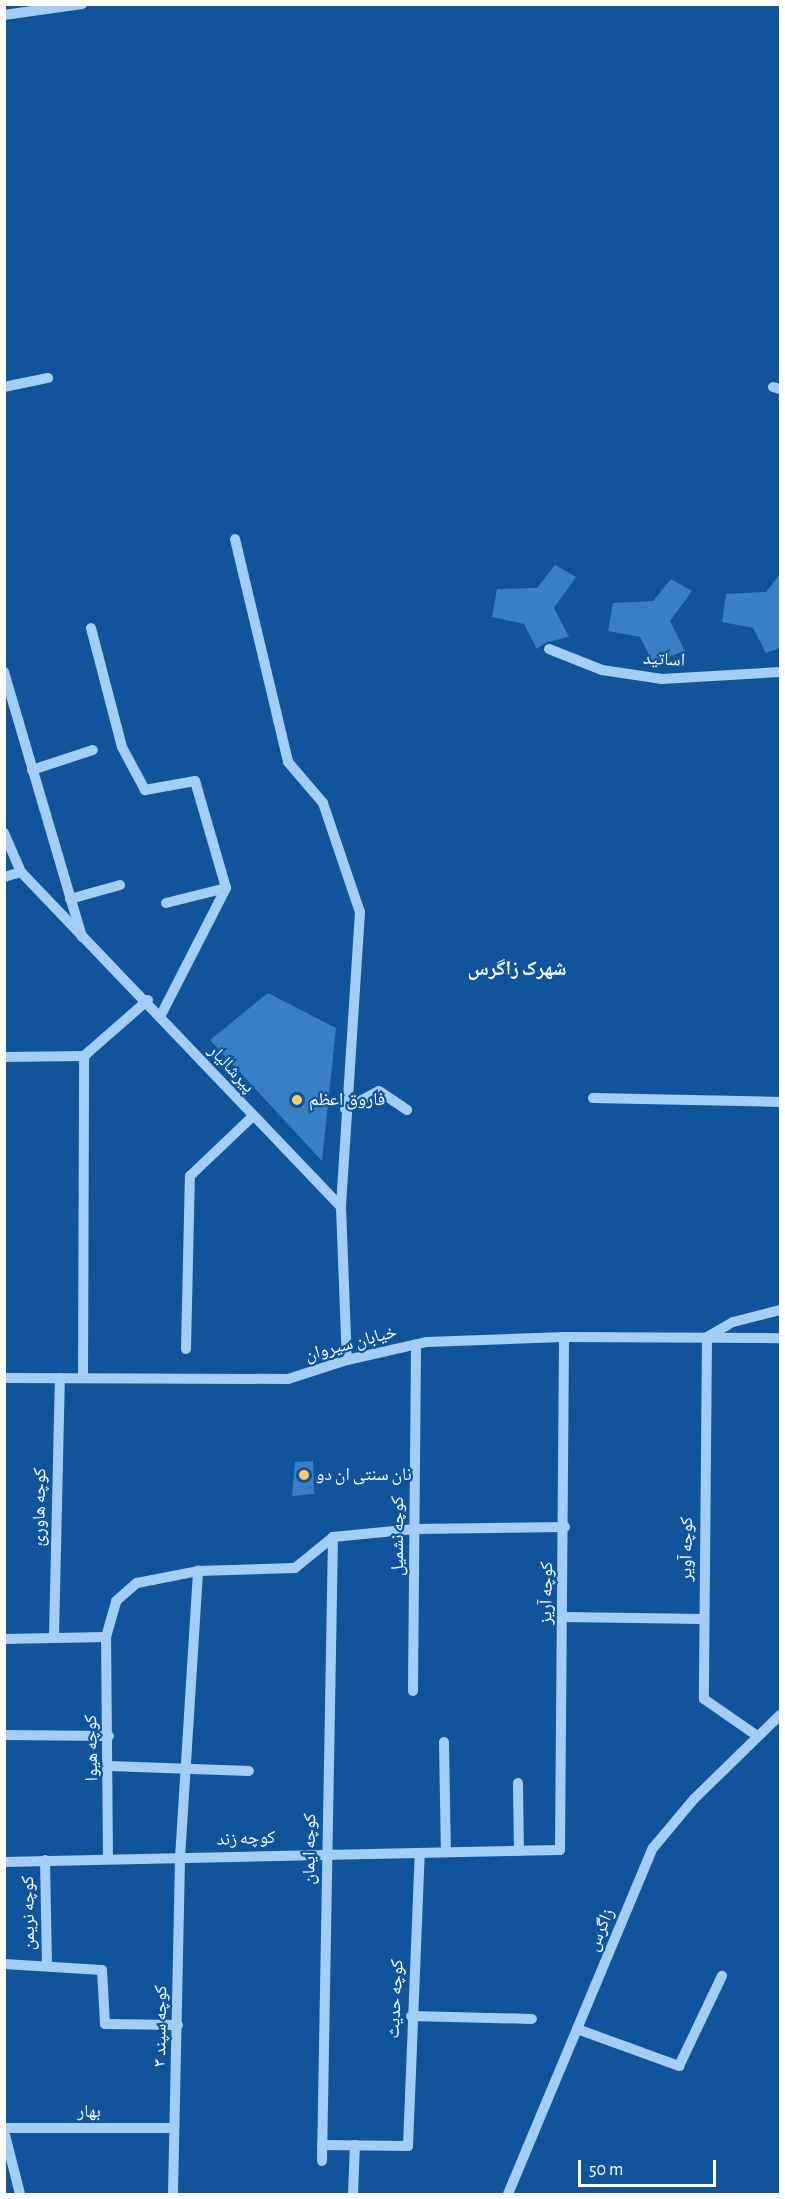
<!DOCTYPE html>
<meta charset="utf-8">
<style>
body{margin:0}
#map{position:relative;width:785px;height:2199px;overflow:hidden;background:#10559b;font-family:"Alegreya Sans","Noto Naskh Arabic",sans-serif}
div>[style]{position:absolute}
.building>*{inset:0;background:#387fc3}
.minor>*{height:10px;margin:-5px;padding:0 5px;transform-origin:5px;border-radius:5px;background:#a3cdf5}
.dots>*{width:16px;height:16px;translate:-50% -50%;box-sizing:border-box;border:3px solid #10559b;border-radius:50%}
span{translate:-50% -50%;white-space:nowrap;text-align:center;line-height:1.15;-webkit-text-stroke:4.5px #10559b;paint-order:stroke}
.street-label{font-size:18px;color:#fff}
.poi-label{font-size:18px;color:#fff}
.left{translate:0 -50%;text-align:left}
.neighbourhood-label{font-size:20px;color:#fff;font-weight:700}
.frame{position:absolute;inset:0;border:6px solid #fff;pointer-events:none}
.scale{position:absolute;left:578px;top:2160px;width:138px;height:27px;box-sizing:border-box;border:3px solid #fff;border-top:0;padding-left:8px;font-size:18px;line-height:21px;white-space:nowrap;color:#fff;-webkit-text-stroke:4px #10559b;paint-order:stroke}
</style>
<div id="map">
<div class="building">
<i style="clip-path:polygon(555px 565px,576px 577px,554px 608px,569px 637px,547px 642px,537px 649px,524px 624px,492px 617px,497px 589px,537px 588px)"></i>
<i style="clip-path:polygon(780px 574px,780px 648px,766px 653px,753px 628px,722px 622px,726px 594px,766px 592px)"></i>
<i style="clip-path:polygon(671px 579px,692px 591px,670px 621px,685px 651px,653px 663px,640px 637px,608px 631px,613px 603px,653px 601px)"></i>
<i style="clip-path:polygon(268px 993px,336px 1028px,322px 1161px,210px 1040px)"></i>
<i style="clip-path:polygon(313px 1461px,314px 1494px,292px 1496px,295px 1462px)"></i>
</div>
<div class="minor">
<i style="left:4px;top:15px;width:79px;rotate:-8deg"></i>
<i style="left:4px;top:387px;width:45px;rotate:-11.6deg"></i>
<i style="left:773px;top:387px;width:7px;rotate:16deg"></i>
<i style="left:235px;top:539px;width:229px;rotate:76.6deg"></i>
<i style="left:288px;top:762px;width:54px;rotate:49.5deg"></i>
<i style="left:323px;top:803px;width:115px;rotate:71.3deg"></i>
<i style="left:360px;top:912px;width:296px;rotate:93.7deg"></i>
<i style="left:91px;top:628px;width:123px;rotate:75.4deg"></i>
<i style="left:122px;top:747px;width:49px;rotate:61.9deg"></i>
<i style="left:145px;top:790px;width:51px;rotate:-10.2deg"></i>
<i style="left:195px;top:781px;width:111px;rotate:73.8deg"></i>
<i style="left:226px;top:888px;width:145px;rotate:117.1deg"></i>
<i style="left:549px;top:649px;width:57px;rotate:21.6deg"></i>
<i style="left:602px;top:670px;width:61px;rotate:8.5deg"></i>
<i style="left:662px;top:679px;width:118px;rotate:-3.4deg"></i>
<i style="left:4px;top:672px;width:276px;rotate:73.6deg"></i>
<i style="left:32px;top:770px;width:64px;rotate:-18.2deg"></i>
<i style="left:4px;top:833px;width:43px;rotate:66.4deg"></i>
<i style="left:21px;top:872px;width:463px;rotate:46.3deg"></i>
<i style="left:341px;top:1207px;width:153px;rotate:87.8deg"></i>
<i style="left:4px;top:877px;width:18px;rotate:-16deg"></i>
<i style="left:70px;top:899px;width:52px;rotate:-15.6deg"></i>
<i style="left:166px;top:903px;width:62px;rotate:-14deg"></i>
<i style="left:4px;top:1057px;width:80px;rotate:-0.7deg"></i>
<i style="left:84px;top:1056px;width:85px;rotate:-41.2deg"></i>
<i style="left:593px;top:1098px;width:187px;rotate:1.2deg"></i>
<i style="left:345px;top:1109px;width:38px;rotate:-28deg"></i>
<i style="left:379px;top:1091px;width:34px;rotate:34deg"></i>
<i style="left:707px;top:1337px;width:362px;rotate:90.5deg"></i>
<i style="left:704px;top:1699px;width:63px;rotate:34.7deg"></i>
<i style="left:707px;top:1337px;width:30px;rotate:-30deg"></i>
<i style="left:733px;top:1322px;width:49px;rotate:-14.3deg"></i>
<i style="left:186px;top:1349px;width:173px;rotate:-88.7deg"></i>
<i style="left:190px;top:1176px;width:87px;rotate:-43.6deg"></i>
<i style="left:4px;top:1378px;width:284px;rotate:0.2deg"></i>
<i style="left:288px;top:1379px;width:62px;rotate:-17.9deg"></i>
<i style="left:347px;top:1360px;width:82px;rotate:-12.7deg"></i>
<i style="left:427px;top:1342px;width:137px;rotate:-2.1deg"></i>
<i style="left:564px;top:1337px;width:216px;rotate:0.3deg"></i>
<i style="left:83px;top:1378px;width:322px;rotate:-89.8deg"></i>
<i style="left:563px;top:1617px;width:140px;rotate:0.8deg"></i>
<i style="left:54px;top:1637px;width:259px;rotate:-88.7deg"></i>
<i style="left:4px;top:1639px;width:102px;rotate:-1.1deg"></i>
<i style="left:413px;top:1691px;width:346px;rotate:-89.5deg"></i>
<i style="left:4px;top:1735px;width:105px;rotate:0.5deg"></i>
<i style="left:444px;top:1742px;width:110px;rotate:89deg"></i>
<i style="left:109px;top:1766px;width:140px;rotate:2deg"></i>
<i style="left:518px;top:1783px;width:68px;rotate:89.2deg"></i>
<i style="left:108px;top:1859px;width:222px;rotate:-90.5deg"></i>
<i style="left:106px;top:1637px;width:37px;rotate:-74deg"></i>
<i style="left:116px;top:1601px;width:28px;rotate:-41deg"></i>
<i style="left:137px;top:1583px;width:62px;rotate:-11.1deg"></i>
<i style="left:198px;top:1571px;width:97px;rotate:-1.8deg"></i>
<i style="left:295px;top:1568px;width:49px;rotate:-39.2deg"></i>
<i style="left:333px;top:1537px;width:82px;rotate:-5.6deg"></i>
<i style="left:415px;top:1529px;width:150px;rotate:-0.8deg"></i>
<i style="left:45px;top:1860px;width:104px;rotate:88.9deg"></i>
<i style="left:4px;top:1862px;width:556px;rotate:-1.24deg"></i>
<i style="left:560px;top:1850px;width:513px;rotate:-89.55deg"></i>
<i style="left:4px;top:1964px;width:98px;rotate:3.5deg"></i>
<i style="left:102px;top:1970px;width:54px;rotate:86.8deg"></i>
<i style="left:105px;top:2024px;width:73px;rotate:0.8deg"></i>
<i style="left:411px;top:2016px;width:121px;rotate:1.4deg"></i>
<i style="left:577px;top:2029px;width:109px;rotate:19.9deg"></i>
<i style="left:679px;top:2066px;width:100px;rotate:-64.5deg"></i>
<i style="left:4px;top:2128px;width:170px"></i>
<i style="left:4px;top:2131px;width:65px;rotate:75.7deg"></i>
<i style="left:322px;top:2145px;width:86px;rotate:0.7deg"></i>
<i style="left:408px;top:2146px;width:293px;rotate:-87.7deg"></i>
<i style="left:322px;top:2161px;width:624px;rotate:-88.99deg"></i>
<i style="left:173px;top:2194px;width:336px;rotate:-88.8deg"></i>
<i style="left:180px;top:1858px;width:288px;rotate:-86.4deg"></i>
<i style="left:353px;top:2194px;width:49px;rotate:-87.7deg"></i>
<i style="left:508px;top:2194px;width:375px;rotate:-67.3deg"></i>
<i style="left:653px;top:1848px;width:64px;rotate:-50.1deg"></i>
<i style="left:694px;top:1799px;width:120px;rotate:-44.3deg"></i>
</div>
<div class="dots">
<i style="left:297px;top:1100px;background:#ffca67"></i>
<i style="left:304px;top:1475px;background:#ffca67"></i>
</div>
<div class="street-label">
<span style="left:664px;top:660px;rotate:3deg">اساتید</span>
<span style="left:231px;top:1069px;rotate:47deg">پیرشالیار</span>
<span style="left:351px;top:1344px;rotate:-15deg">خیابان سیروان</span>
<span style="left:40px;top:1507px;rotate:-89deg">کوچه هاورئ</span>
<span style="left:398px;top:1536px;rotate:-90deg">کوچه نشمیل</span>
<span style="left:687px;top:1549px;rotate:-89deg">کوچه آویر</span>
<span style="left:547px;top:1593px;rotate:-89deg">کوچه آریز</span>
<span style="left:92px;top:1748px;rotate:-91deg">کوچه هیوا</span>
<span style="left:246px;top:1839px;rotate:-2deg">کوچه زند</span>
<span style="left:310px;top:1849px;rotate:-89deg">کوچه ایمان</span>
<span style="left:29px;top:1913px;rotate:-91deg">کوچه نریمن</span>
<span style="left:601px;top:1930px;rotate:-67deg">زاگرس</span>
<span style="left:396px;top:1999px;rotate:-87deg">کوچه حدیث</span>
<span style="left:161px;top:2026px;rotate:-89deg">کوچه سپند ۳</span>
<span style="left:89px;top:2112px">بهار</span>
</div>
<div class="poi-label">
<span class="left" style="left:309px;top:1100px">فاروق اعظم</span>
<span class="left" style="left:316px;top:1475px">نان سنتی ان دو</span>
</div>
<div class="neighbourhood-label">
<span style="left:517px;top:969px">شهرک زاگرس</span>
</div>
<div class="frame"></div>
<div class="scale">50 m</div>
</div>
